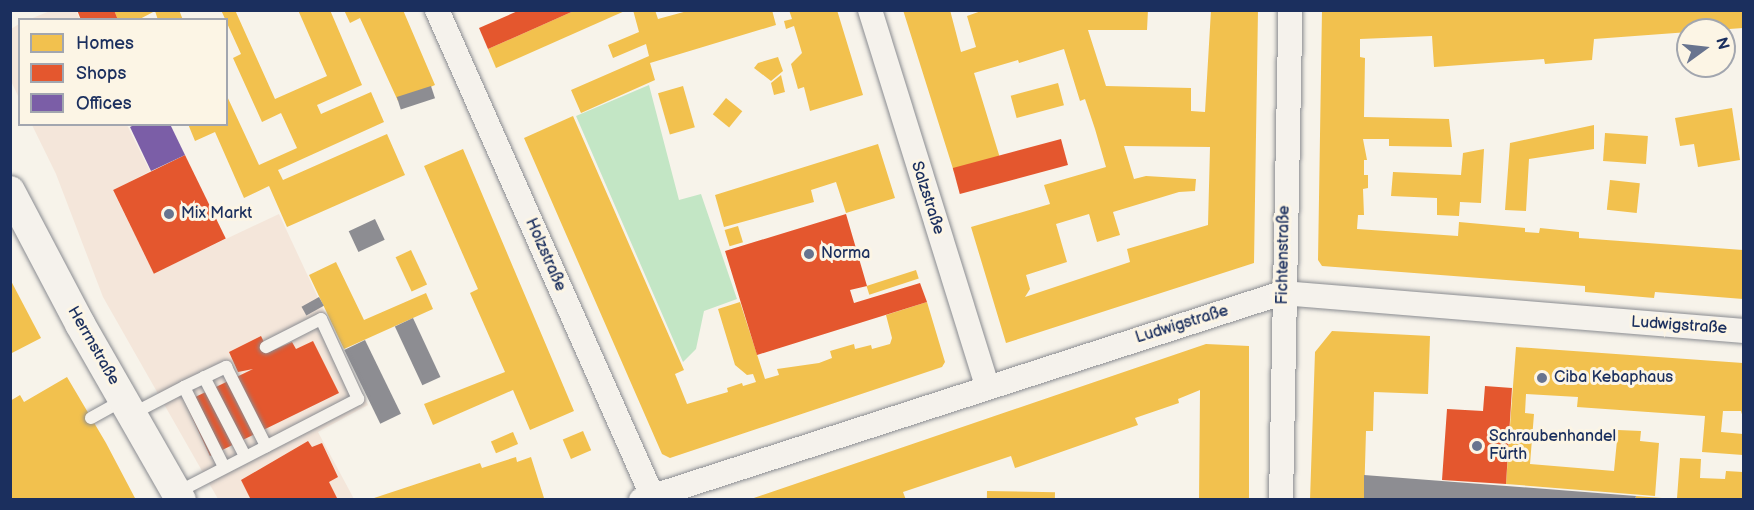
<!DOCTYPE html>
<meta charset="utf-8">
<style>
body{margin:0}
#map{position:relative;width:1754px;height:510px;overflow:hidden;background:#f7f3ea;font-family:"Balsamiq Sans",sans-serif}
div>[style]{position:absolute}
.built>*{inset:0;background:#f4e6da}
.green>*{inset:0;background:#c3e6c5}
.homes>*{inset:0;background:#f2c14e;transform-origin:0 0}
.shops>*{inset:0;background:#e4572e;transform-origin:0 0}
.offices>*{inset:0;background:#7b5ea7}
.industry>*{inset:0;background:#8d8d92;transform-origin:0 0}
.roads{filter:drop-shadow(0 0 2px #8a8c91) drop-shadow(0 0 2px #8a8c91)}
.service>*{height:12px;margin:-6px;padding:0 6px;transform-origin:6px;border-radius:6px;background:#f5f2ec}
.minor>*{height:24px;margin:-12px;padding:0 12px;transform-origin:12px;border-radius:12px;background:#f5f2ec}
.tertiary>*{height:30px;margin:-15px;padding:0 15px;transform-origin:15px;border-radius:15px;background:#f5f2ec}
.dots>*{width:16px;height:16px;translate:-50% -50%;box-sizing:border-box;border:3px solid #fcf5e5;border-radius:50%}
span{translate:-50% -50%;white-space:nowrap;text-align:center;line-height:1.15;-webkit-text-stroke:6px #fcf5e5;paint-order:stroke}
.street-label{font-size:16px;color:#1b2f5e}
.poi-label{font-size:16px;color:#1b2f5e}
.left{translate:0 -50%;text-align:left}
.frame{position:absolute;inset:0;border:12px solid #1b2f5e;pointer-events:none}
.legend{position:absolute;left:18px;top:18px;width:210px;height:108px;box-sizing:border-box;background:#fcf5e5;border:2px solid #a2a6af;margin:0;padding:8px 10px;list-style:none;font-size:18px;color:#1b2f5e}
.legend li{display:flex;align-items:center;gap:12px;height:30px}
.legend b{width:30px;border:2px solid #a2a6af}
.north{position:absolute;left:1676px;top:18px;width:60px;height:60px;box-sizing:border-box;background:#fcf5e5;border:2px solid #a2a6af;border-radius:50%;rotate:75deg;font-size:16px;font-weight:700;line-height:24px;text-align:center;color:#1b2f5e}
.north::after{content:'';display:block;margin:auto;width:21px;height:27px;background:#68748f;clip-path:polygon(50% 0,100% 100%,50% 72%,0 100%)}
</style>
<div id="map">
<div class="built">
<i style="clip-path:polygon(50px 11px,76px 11px,80px 19px,30px 19px)"></i>
<i style="clip-path:polygon(19px 24px,19px 98px,10px 79px,11px 29px)"></i>
<i style="clip-path:polygon(32px 125px,127px 125px,150px 171px,113px 191px,154px 273px,279px 214px,368px 405px,318px 432px,354px 499px,218px 499px,103px 297px,56px 174px)"></i>
</div>
<div class="green">
<i style="clip-path:polygon(649px 85px,679px 200px,701px 194px,737px 299px,704px 311px,696px 349px,683px 362px,576px 116px)"></i>
</div>
<div class="homes">
<i style="clip-path:polygon(114px 10px,179px 10px,183px 20px,158px 20px,155px 11px,138px 20px,118px 20px)"></i>
<i style="clip-path:polygon(221px 10px,235px 10px,275px 99px,327px 76px,298px 10px,330px 10px,362px 85px,317px 105px,321px 114px,371px 92px,384px 122px,278px 170px,283px 180px,387px 134px,405px 175px,287px 227px,269px 186px,244px 198px,215px 132px,195px 141px,188px 124px,226px 124px,226px 94px,259px 165px,297px 148px,281px 113px,262px 122px,233px 58px,241px 54px)"></i>
<i style="clip-path:polygon(344px 10px,403px 10px,435px 85px,398px 101px,360px 18px,350px 23px)"></i>
<i style="clip-path:polygon(576px 10px,627px 10px,496px 68px,488px 49px)"></i>
<i style="clip-path:polygon(633px 10px,655px 10px,658px 19px,691px 10px,772px 10px,776px 25px,650px 63px,655px 80px,581px 113px,571px 90px,649px 56px,646px 44px,613px 58px,608px 45px,639px 32px)"></i>
<i style="clip-path:polygon(789px 10px,837px 10px,863px 95px,810px 111px,804px 87px,798px 89px,791px 64px,802px 53px,794px 26px,786px 29px,784px 21px,792px 19px)"></i>
<i style="clip-path:polygon(evenodd,903px 10px,950px 10px,961px 52px,976px 47px,967px 16px,984px 10px,1148px 10px,1147px 30px,1088px 30px,1106px 86px,1191px 88px,1191px 111px,1205px 112px,1211px 10px,1258px 10px,1254px 263px,1006px 343px,971px 227px,1050px 204px,1044px 185px,1106px 167px,1095px 129px,1085px 99px,1080px 101px,1064px 49px,1019px 63px,1018px 60px,974px 73px,1000px 158px,954px 172px,903px 10px,1124px 146px,1210px 147px,1208px 225px,1127px 249px,1130px 262px,1025px 297px,1030px 289px,1026px 275px,1067px 262px,1056px 224px,1089px 214px,1097px 242px,1120px 235px,1113px 212px,1179px 192px,1195px 191px,1196px 179px,1146px 176px,1134px 179px,1124px 146px)"></i>
<i style="clip-path:polygon(1322px 10px,1743px 10px,1743px 28px,1594px 39px,1592px 60px,1545px 64px,1544px 59px,1434px 67px,1432px 36px,1360px 39px,1360px 57px,1365px 58px,1364px 117px,1449px 119px,1452px 147px,1389px 146px,1389px 139px,1363px 139px,1367px 160px,1364px 160px,1364px 175px,1368px 175px,1368px 188px,1363px 189px,1364px 215px,1358px 215px,1357px 229px,1458px 236px,1459px 222px,1525px 228px,1525px 232px,1539px 233px,1540px 228px,1579px 232px,1579px 238px,1743px 250px,1743px 299px,1655px 292px,1654px 298px,1585px 292px,1585px 286px,1322px 266px,1318px 260px)"></i>
<i style="clip-path:polygon(778px 57px,783px 71px,771px 81px,754px 68px,758px 63px)"></i>
<i style="clip-path:polygon(781px 75px,785px 92px,774px 95px,771px 83px)"></i>
<i style="left:1058px;top:83px;width:23px;height:49px;rotate:75deg"></i>
<i style="left:683px;top:86px;width:43px;height:26px;rotate:74deg"></i>
<i style="left:726px;top:98px;width:21px;height:21px;rotate:39deg"></i>
<i style="clip-path:polygon(1732px 108px,1740px 160px,1698px 167px,1694px 144px,1680px 146px,1675px 118px)"></i>
<i style="clip-path:polygon(573px 116px,684px 370px,675px 374px,687px 404px,728px 392px,727px 388px,742px 383px,743px 386px,756px 382px,753px 374px,747px 375px,735px 365px,718px 309px,740px 302px,765px 379px,779px 375px,777px 369px,819px 363px,832px 358px,830px 351px,854px 344px,855px 349px,871px 345px,872px 349px,890px 344px,892px 338px,886px 315px,927px 302px,945px 362px,942px 367px,670px 458px,662px 454px,524px 138px)"></i>
<i style="clip-path:polygon(1594px 125px,1594px 149px,1529px 159px,1526px 211px,1505px 210px,1510px 143px)"></i>
<i style="left:1605px;top:133px;width:43px;height:28px;rotate:4deg"></i>
<i style="clip-path:polygon(878px 144px,895px 198px,846px 213px,836px 182px,811px 190px,814px 202px,724px 227px,715px 195px)"></i>
<i style="clip-path:polygon(463px 149px,574px 411px,530px 430px,513px 390px,433px 425px,424px 404px,505px 372px,470px 293px,478px 289px,424px 166px)"></i>
<i style="clip-path:polygon(1484px 149px,1481px 203px,1460px 202px,1459px 216px,1437px 215px,1437px 198px,1391px 196px,1393px 172px,1461px 175px,1463px 153px)"></i>
<i style="left:1610px;top:180px;width:30px;height:30px;rotate:6deg"></i>
<i style="left:738px;top:226px;width:17px;height:14px;rotate:73deg"></i>
<i style="left:411px;top:250px;width:38px;height:17px;rotate:65deg"></i>
<i style="clip-path:polygon(336px 262px,364px 320px,426px 293px,433px 309px,344px 349px,309px 275px)"></i>
<i style="left:916px;top:270px;width:9px;height:52px;rotate:72deg"></i>
<i style="clip-path:polygon(10px 279px,41px 338px,10px 354px)"></i>
<i style="clip-path:polygon(1332px 331px,1430px 336px,1428px 394px,1374px 392px,1373px 431px,1366px 431px,1364px 500px,1310px 500px,1315px 352px)"></i>
<i style="clip-path:polygon(1206px 344px,1249px 346px,1249px 500px,1199px 500px,1200px 390px,1178px 399px,1179px 403px,1135px 418px,1138px 425px,1015px 468px,1011px 456px,903px 492px,906px 500px,748px 500px)"></i>
<i style="clip-path:polygon(1516px 347px,1743px 363px,1743px 418px,1741px 411px,1723px 411px,1721px 432px,1743px 434px,1743px 455px,1702px 452px,1705px 416px,1577px 407px,1578px 397px,1526px 394px,1525px 413px,1534px 414px,1530px 464px,1614px 471px,1618px 430px,1641px 431px,1640px 441px,1659px 443px,1655px 496px,1506px 484px,1511px 412px,1518px 412px,1511px 412px)"></i>
<i style="clip-path:polygon(67px 377px,106px 443px,136px 500px,10px 500px,10px 401px,20px 395px,24px 402px)"></i>
<i style="left:583px;top:431px;width:21px;height:22px;rotate:67deg"></i>
<i style="left:513px;top:432px;width:13px;height:24px;rotate:67deg"></i>
<i style="clip-path:polygon(516px 457px,517px 462px,531px 457px,544px 498px,368px 500px,480px 463px,482px 468px)"></i>
<i style="clip-path:polygon(1680px 458px,1701px 459px,1700px 478px,1725px 479px,1726px 471px,1743px 472px,1743px 500px,1677px 498px)"></i>
<i style="left:987px;top:491px;width:68px;height:9px;rotate:1deg"></i>
<i style="clip-path:polygon(1636px 496px,1662px 498px,1662px 500px,1636px 500px)"></i>
</div>
<div class="shops">
<i style="clip-path:polygon(77px 10px,114px 10px,118px 20px,81px 20px)"></i>
<i style="clip-path:polygon(520px 10px,576px 10px,488px 49px,479px 28px)"></i>
<i style="left:1061px;top:139px;width:27px;height:112px;rotate:75deg"></i>
<i style="left:185px;top:155px;width:93px;height:80px;rotate:64deg"></i>
<i style="clip-path:polygon(846px 214px,867px 286px,850px 290px,854px 303px,920px 283px,927px 302px,757px 355px,725px 251px)"></i>
<i style="clip-path:polygon(261px 336px,269px 352px,292px 342px,296px 349px,313px 341px,339px 393px,210px 456px,185px 402px,253px 369px,238px 372px,229px 352px)"></i>
<i style="clip-path:polygon(1485px 386px,1512px 388px,1506px 484px,1442px 480px,1447px 409px,1483px 411px)"></i>
<i style="clip-path:polygon(308px 441px,312px 447px,322px 443px,338px 477px,329px 482px,338px 500px,251px 500px,241px 480px)"></i>
</div>
<div class="offices">
<i style="clip-path:polygon(136px 124px,170px 124px,185px 155px,151px 171px,130px 127px)"></i>
</div>
<div class="industry">
<i style="left:431px;top:86px;width:13px;height:36px;rotate:72deg"></i>
<i style="left:375px;top:219px;width:23px;height:29px;rotate:65deg"></i>
<i style="left:319px;top:297px;width:10px;height:20px;rotate:61deg"></i>
<i style="left:413px;top:318px;width:65px;height:20px;rotate:65deg"></i>
<i style="left:365px;top:340px;width:82px;height:23px;rotate:64deg"></i>
<i style="clip-path:polygon(1364px 475px,1636px 496px,1635px 500px,1364px 498px)"></i>
</div>
<div class="roads">
<div class="service">
<i style="left:204px;top:377px;width:89px;rotate:62.6deg"></i>
<i style="left:184px;top:387px;width:47px;rotate:-25.5deg"></i>
<i style="left:226px;top:367px;width:89px;rotate:63.1deg"></i>
<i style="left:132px;top:414px;width:59px;rotate:-27.4deg"></i>
<i style="left:184px;top:387px;width:89px;rotate:63.4deg"></i>
<i style="left:91px;top:418px;width:37px;rotate:-29deg"></i>
<i style="left:178px;top:492px;width:203px;rotate:-27.3deg"></i>
<i style="left:358px;top:399px;width:88px;rotate:-114.8deg"></i>
<i style="left:321px;top:319px;width:62px;rotate:153deg"></i>
</div>
<div class="minor">
<i style="left:437px;top:10px;width:536px;rotate:66.11deg"></i>
<i style="left:870px;top:10px;width:393px;rotate:72.7deg"></i>
<i style="left:641px;top:500px;width:674px;rotate:-17.9deg"></i>
<i style="left:1282px;top:293px;width:464px;rotate:4.7deg"></i>
<i style="left:1281px;top:500px;width:490px;rotate:-88.9deg"></i>
</div>
<div class="tertiary">
<i style="left:10px;top:191px;width:150px;rotate:62.2deg"></i>
<i style="left:80px;top:324px;width:203px;rotate:60.2deg"></i>
</div>
</div>
<div class="dots">
<i style="left:169px;top:214px;background:#68748f"></i>
<i style="left:809px;top:254px;background:#68748f"></i>
<i style="left:1542px;top:378px;background:#68748f"></i>
<i style="left:1477px;top:446px;background:#68748f"></i>
</div>
<div class="street-label">
<span style="left:927px;top:198px;rotate:72deg">Salzstraße</span>
<span style="left:545px;top:255px;rotate:66deg">Holzstraße</span>
<span style="left:1284px;top:255px;rotate:-89deg">Fichtenstraße</span>
<span style="left:1182px;top:325px;rotate:-17deg">Ludwigstraße</span>
<span style="left:1679px;top:326px;rotate:4deg">Ludwigstraße</span>
<span style="left:93px;top:346px;rotate:60deg">Herrnstraße</span>
</div>
<div class="poi-label">
<span class="left" style="left:181px;top:214px">Mix Markt</span>
<span class="left" style="left:821px;top:254px">Norma</span>
<span class="left" style="left:1554px;top:378px">Ciba Kebaphaus</span>
<span class="left" style="left:1489px;top:446px">Schraubenhandel<br>Fürth</span>
</div>
<div class="frame"></div>
<ul class="legend">
<li><b style="height:16px;background:#f2c14e"></b>Homes</li>
<li><b style="height:16px;background:#e4572e"></b>Shops</li>
<li><b style="height:16px;background:#7b5ea7"></b>Offices</li>
</ul>
<div class="north">N</div>
</div>
